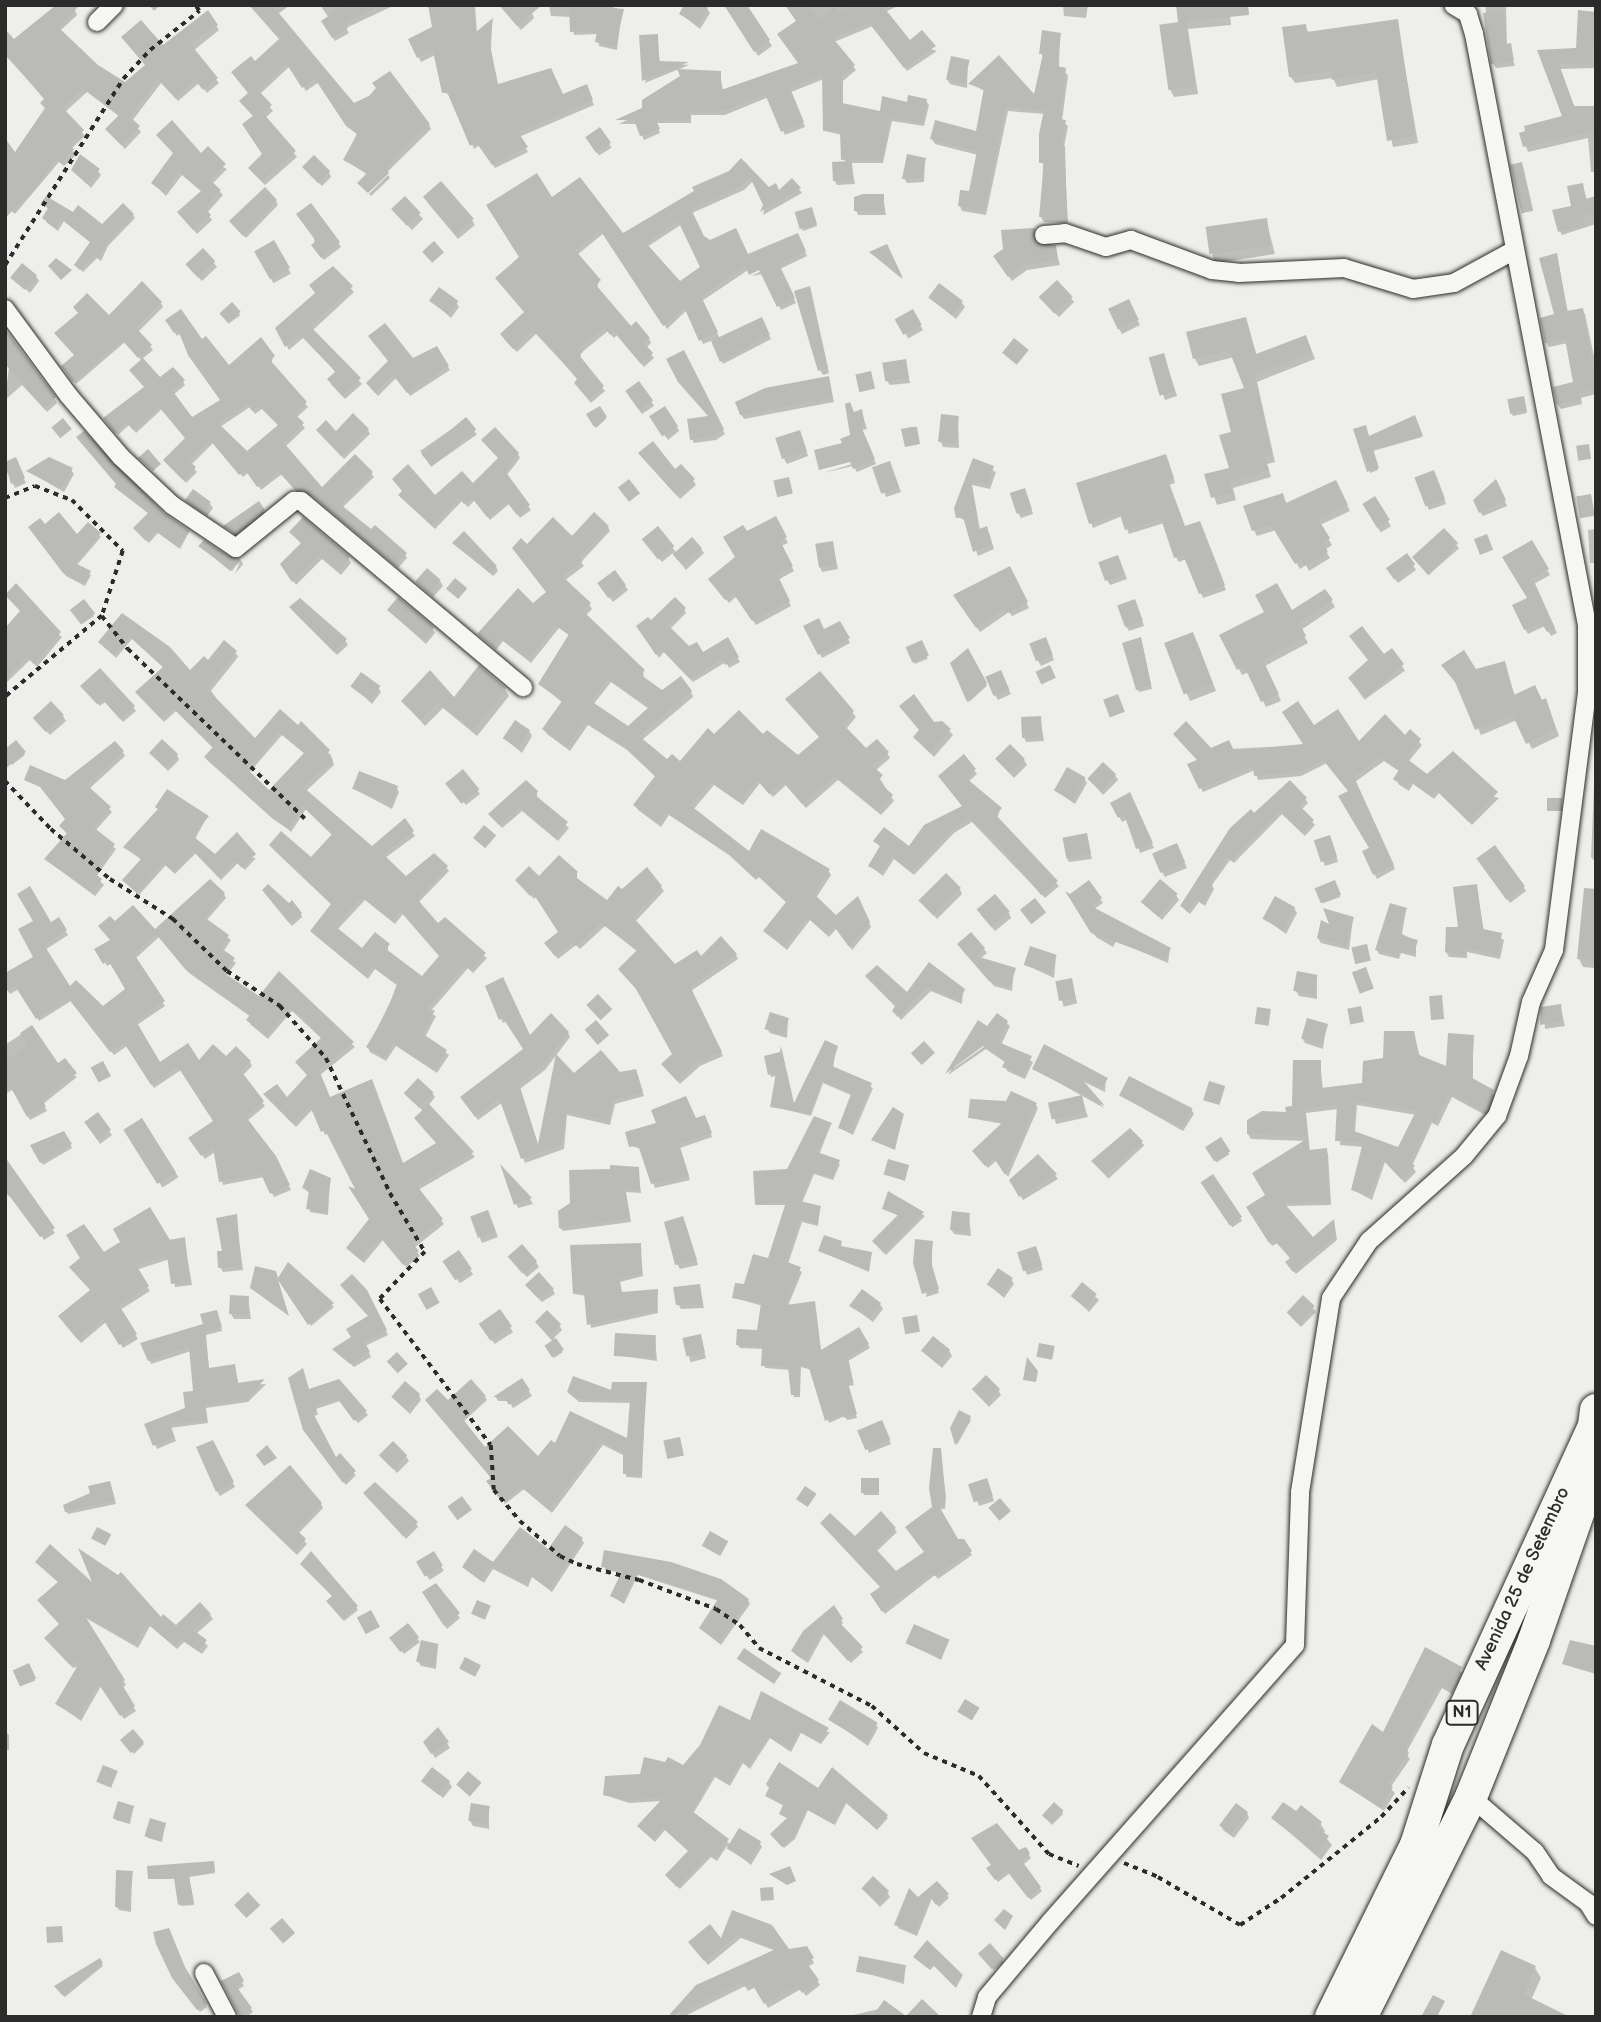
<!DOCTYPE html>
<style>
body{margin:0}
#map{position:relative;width:1601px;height:2022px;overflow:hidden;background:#eeeeea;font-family:"Balsamiq Sans",sans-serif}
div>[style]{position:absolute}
.shadow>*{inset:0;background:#0003;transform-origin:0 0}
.building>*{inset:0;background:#babab7;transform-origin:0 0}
.path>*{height:3.5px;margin-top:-1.75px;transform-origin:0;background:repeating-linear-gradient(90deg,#2b2b2b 0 5px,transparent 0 10px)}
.roads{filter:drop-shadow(0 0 2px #2b2b2b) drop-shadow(0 0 2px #2b2b2b)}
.street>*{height:18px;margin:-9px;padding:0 9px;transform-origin:9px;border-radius:9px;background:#f6f6f2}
.highway>*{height:32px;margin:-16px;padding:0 16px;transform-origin:16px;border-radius:16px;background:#f6f6f2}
span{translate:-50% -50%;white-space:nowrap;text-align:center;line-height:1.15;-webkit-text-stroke:6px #f6f6f2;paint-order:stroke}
.shield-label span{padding:2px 5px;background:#f6f6f2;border:2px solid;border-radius:5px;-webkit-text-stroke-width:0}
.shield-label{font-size:16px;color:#2b2b2b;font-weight:700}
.street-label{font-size:18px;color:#2b2b2b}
.frame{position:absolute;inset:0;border:7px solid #2b2b2b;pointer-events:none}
</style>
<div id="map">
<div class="shadow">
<i style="clip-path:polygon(149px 5px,160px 5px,154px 11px)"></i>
<i style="clip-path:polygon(257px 5px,290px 5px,278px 14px,353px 105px,370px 97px,390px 73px,429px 125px,431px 129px,367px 192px,362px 187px,368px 175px,345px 160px,358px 136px,319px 82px,306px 91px,290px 66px,259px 95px,273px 111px,265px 118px,297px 157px,265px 185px,253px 173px,250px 169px,264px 154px,250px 94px,255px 64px,281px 40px)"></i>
<i style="clip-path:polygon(320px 5px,395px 5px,346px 28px,349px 33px,335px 41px,323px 22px,329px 18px)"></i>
<i style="clip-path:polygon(430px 5px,475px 5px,477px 33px,492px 21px,491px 51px,498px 86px,563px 96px,588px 91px,594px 105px,519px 137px,528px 152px,495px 168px,480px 145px,474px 149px,450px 95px,443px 92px,435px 55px,421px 62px,410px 40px,434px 28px)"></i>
<i style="clip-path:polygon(549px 5px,606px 5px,622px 10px,617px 50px,599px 46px,598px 34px,574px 35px,571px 17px,551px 16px)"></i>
<i style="clip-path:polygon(726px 5px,746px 5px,772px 46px,758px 56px)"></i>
<i style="clip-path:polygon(789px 5px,900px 5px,885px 12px,910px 43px,937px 51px,907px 71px,873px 26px,834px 42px,856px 70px,843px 81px,843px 105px,881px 113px,926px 101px,929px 105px,924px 126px,892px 121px,883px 163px,851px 163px,855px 184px,837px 185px,834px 180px,845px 163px,842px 135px,825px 131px,824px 79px,791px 92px,805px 127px,785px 135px,769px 97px,725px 115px,691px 115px,691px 123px,656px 123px,660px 133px,644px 140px,637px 124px,619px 124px,720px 73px,723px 91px,800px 64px,798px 21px)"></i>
<i style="clip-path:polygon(1063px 5px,1088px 5px,1086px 18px,1064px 16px)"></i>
<i style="clip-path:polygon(1229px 5px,1231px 25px,1188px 29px,1198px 94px,1174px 97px,1170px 89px,1180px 21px)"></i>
<i style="clip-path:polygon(1485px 5px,1506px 5px,1507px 45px,1515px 66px,1496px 68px,1493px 64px)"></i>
<i style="clip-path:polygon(707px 8px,710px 13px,700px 29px,681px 14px)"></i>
<i style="clip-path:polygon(75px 10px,77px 15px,60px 31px,97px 67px,125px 84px,208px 13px,219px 30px,193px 51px,219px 83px,207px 93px,199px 83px,178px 101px,161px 83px,132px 121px,141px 132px,125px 149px,107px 130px,120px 117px,87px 92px,65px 112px,85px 136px,71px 149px,76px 155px,64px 166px,59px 162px,15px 214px,5px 205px,15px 155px,46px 109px,46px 100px,5px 55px,5px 31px,14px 41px)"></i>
<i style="clip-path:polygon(532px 13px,534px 18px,521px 30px,508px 15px)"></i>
<i style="clip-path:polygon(1596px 14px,1594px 68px,1560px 69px,1575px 108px,1596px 108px,1596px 172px,1591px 172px,1588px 138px,1528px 152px,1521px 134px,1564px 117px,1540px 51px,1577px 49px)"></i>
<i style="clip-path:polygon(1397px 21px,1418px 143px,1393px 147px,1379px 79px,1337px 87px,1333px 78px,1295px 83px,1290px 76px,1305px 26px,1309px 33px)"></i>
<i style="clip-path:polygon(1060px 34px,1059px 68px,1068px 75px,1062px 121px,1068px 126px,1064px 147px,1068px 223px,1044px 222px,1041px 217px,1045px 114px,1008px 111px,986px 215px,962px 211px,960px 206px,970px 193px,978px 155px,935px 144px,932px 139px,978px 133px,985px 91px,970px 84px,998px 58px,1035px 98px,1044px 58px,1041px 53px)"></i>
<i style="clip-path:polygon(657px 36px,660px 63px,689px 65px,645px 83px)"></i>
<i style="clip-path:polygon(968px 61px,967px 88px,950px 84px,947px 79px)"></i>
<i style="left:600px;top:129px;width:22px;height:15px;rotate:58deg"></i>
<i style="clip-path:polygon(201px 155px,227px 169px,212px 184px,223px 195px,207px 213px,212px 220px,197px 234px,182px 217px,202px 192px,182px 175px,166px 196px,153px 183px)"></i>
<i style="clip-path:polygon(925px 160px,924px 182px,907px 183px,904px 178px)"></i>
<i style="clip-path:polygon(evenodd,741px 161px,769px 189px,779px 193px,792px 181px,802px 193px,763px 215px,765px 205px,754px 180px,744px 190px,692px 213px,703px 237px,748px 256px,800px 240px,807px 256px,780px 269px,796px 303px,781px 310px,763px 274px,751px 276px,768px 268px,748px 270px,702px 301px,720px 339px,761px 319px,771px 339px,723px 364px,713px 340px,703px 344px,687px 310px,667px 329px,604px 233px,577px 255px,599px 281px,597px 289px,631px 328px,649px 339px,651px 343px,646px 348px,654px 358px,644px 367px,617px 335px,614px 338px,608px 331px,581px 353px,580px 360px,605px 391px,591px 403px,578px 387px,579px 380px,536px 334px,517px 352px,504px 339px,526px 313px,521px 258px,552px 200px,622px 236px,730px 172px,741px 161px,682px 224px,702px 268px,680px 283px,647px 247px,682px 224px)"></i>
<i style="clip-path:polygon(73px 170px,98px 171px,101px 175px,91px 188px)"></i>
<i style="clip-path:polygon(307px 172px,329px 172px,331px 177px,322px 186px)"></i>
<i style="clip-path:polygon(388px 175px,390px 178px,371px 196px,369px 194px)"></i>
<i style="clip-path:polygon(1582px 185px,1587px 200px,1596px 198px,1596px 224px,1562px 235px,1560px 231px)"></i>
<i style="clip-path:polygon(883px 196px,886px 215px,858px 215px,856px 210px)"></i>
<i style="clip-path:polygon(404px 198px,423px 219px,412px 230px,396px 214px)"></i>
<i style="clip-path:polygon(276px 201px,278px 205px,246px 238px,233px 225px)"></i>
<i style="clip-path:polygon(427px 202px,472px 220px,475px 225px,458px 239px)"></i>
<i style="clip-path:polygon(43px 203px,102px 227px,133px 215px,135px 218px,108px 246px,101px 261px,97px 258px,83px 272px,79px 268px,91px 243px,64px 221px,58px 231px,46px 222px,49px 210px)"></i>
<i style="clip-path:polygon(311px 205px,341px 247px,324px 260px,315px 249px)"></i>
<i style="clip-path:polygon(812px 211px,817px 226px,803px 231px,802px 229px)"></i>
<i style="clip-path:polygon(1266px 220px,1275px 254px,1216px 263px,1212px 255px)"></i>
<i style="clip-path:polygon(1034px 230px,1037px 244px,1055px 247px,1060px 265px,1027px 270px,1012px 281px,998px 261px)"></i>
<i style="left:274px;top:243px;width:35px;height:20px;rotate:61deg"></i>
<i style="clip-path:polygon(203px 250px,217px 267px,202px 281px,190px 269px)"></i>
<i style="clip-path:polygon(889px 251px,902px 279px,871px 253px)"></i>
<i style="clip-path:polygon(1557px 255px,1568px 313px,1582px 310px,1585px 314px,1596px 366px,1596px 394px,1581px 398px,1582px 404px,1561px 409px,1558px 405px,1575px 383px,1568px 343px,1549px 347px,1546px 342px,1556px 315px)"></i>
<i style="clip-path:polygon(333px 268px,354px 292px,312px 331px,362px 384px,345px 399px,331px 384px,337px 373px,303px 338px,289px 350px,277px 328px,317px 294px)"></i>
<i style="clip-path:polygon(36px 276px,39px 281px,30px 293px,13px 278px)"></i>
<i style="clip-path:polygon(809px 288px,829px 373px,823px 375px,820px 370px)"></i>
<i style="clip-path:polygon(930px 297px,962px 303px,965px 307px,956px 319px)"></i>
<i style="clip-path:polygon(1071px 298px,1074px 302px,1059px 317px,1044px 302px)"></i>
<i style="clip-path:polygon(432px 301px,456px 302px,459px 307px,451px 318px)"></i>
<i style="clip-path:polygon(1128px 301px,1140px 325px,1122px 334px,1119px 329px)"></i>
<i style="clip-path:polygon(evenodd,161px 303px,163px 307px,138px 332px,153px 350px,142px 359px,160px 380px,183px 381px,185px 385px,173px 395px,192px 420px,222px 401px,181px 333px,177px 336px,167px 320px,201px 342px,228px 368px,273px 357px,271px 364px,308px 407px,296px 418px,305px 428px,285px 447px,322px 489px,371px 473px,374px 477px,342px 508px,405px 554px,407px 558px,398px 568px,312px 496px,299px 493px,282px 474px,261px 490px,249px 472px,243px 477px,213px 443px,191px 465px,197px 472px,186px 483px,167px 464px,186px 439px,162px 409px,136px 433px,129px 425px,118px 435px,108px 423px,145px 388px,142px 361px,125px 342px,76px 384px,66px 371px,109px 317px,161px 303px,250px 407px,255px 414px,262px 409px,279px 426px,247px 453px,220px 427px,250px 407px)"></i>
<i style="left:232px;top:304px;width:14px;height:14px;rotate:54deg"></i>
<i style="left:912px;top:311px;width:22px;height:17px;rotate:60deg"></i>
<i style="clip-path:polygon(1245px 319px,1257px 356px,1309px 344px,1315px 359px,1257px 382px,1275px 462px,1267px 464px,1271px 477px,1233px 488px,1236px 500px,1217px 505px,1207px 475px,1232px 469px,1233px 433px,1247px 389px,1234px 357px,1199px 366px,1195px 359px)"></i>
<i style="clip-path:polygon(436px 349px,450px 370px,410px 396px,397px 377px,378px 396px,370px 387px)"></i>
<i style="clip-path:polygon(683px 353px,725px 434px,716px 440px,694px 443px,692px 439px,710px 417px)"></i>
<i style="clip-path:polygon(1151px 359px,1165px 360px,1177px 396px,1165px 400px)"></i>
<i style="clip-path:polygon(905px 360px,910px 383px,890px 385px,887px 381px)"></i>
<i style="clip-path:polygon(9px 367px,54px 398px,57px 403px,47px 412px,22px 385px,5px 400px)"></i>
<i style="clip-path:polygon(828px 378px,834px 402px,744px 419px,741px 414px)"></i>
<i style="clip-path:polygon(630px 397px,651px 401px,654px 406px,642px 414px)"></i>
<i style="clip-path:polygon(1524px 399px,1527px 413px,1513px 416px,1512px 414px)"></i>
<i style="clip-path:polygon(600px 408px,606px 419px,596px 428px,588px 415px)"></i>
<i style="clip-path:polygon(861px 411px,867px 429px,861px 430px,876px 464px,857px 472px,853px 466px,823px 473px,859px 462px,844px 445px,852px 436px,854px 414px)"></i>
<i style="clip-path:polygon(958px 418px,959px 448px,943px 447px,941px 442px)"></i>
<i style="clip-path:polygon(1415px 418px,1422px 437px,1373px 451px,1378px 470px,1370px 473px,1369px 438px)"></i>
<i style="left:466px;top:419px;width:19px;height:56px;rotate:55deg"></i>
<i style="clip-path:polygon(655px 422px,677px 427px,679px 431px,668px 440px)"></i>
<i style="clip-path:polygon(368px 430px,370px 434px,344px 459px,321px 433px)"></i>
<i style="clip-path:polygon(802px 437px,808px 456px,787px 464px,784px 459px)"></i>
<i style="clip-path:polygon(518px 454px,520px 458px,506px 476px,531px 510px,520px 518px,509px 504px,490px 520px,475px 500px,468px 507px,462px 501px,435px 529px,403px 499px,403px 491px,435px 497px,473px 486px)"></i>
<i style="clip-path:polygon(643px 458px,693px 480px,696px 485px,680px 499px)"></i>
<i style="clip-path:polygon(15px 459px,26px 483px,15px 488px,5px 468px)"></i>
<i style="clip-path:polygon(1168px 460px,1175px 483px,1169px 485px,1185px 528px,1201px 527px,1226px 590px,1203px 598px,1186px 559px,1179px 562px,1176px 557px,1164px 523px,1129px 534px,1122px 516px,1093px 528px,1091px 523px,1078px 485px)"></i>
<i style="clip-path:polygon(974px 461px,996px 472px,990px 489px,972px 485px,980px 530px,989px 533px,994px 549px,978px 556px,966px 521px,958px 517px)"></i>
<i style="clip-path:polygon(875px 468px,892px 468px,901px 492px,886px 497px)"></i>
<i style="clip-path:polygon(71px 470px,74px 474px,64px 492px,29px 472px)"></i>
<i style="clip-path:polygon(1436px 476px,1446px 504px,1429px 510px,1416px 478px)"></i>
<i style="clip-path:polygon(1498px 485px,1507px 506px,1483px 516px,1480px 512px)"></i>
<i style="clip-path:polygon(116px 487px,189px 532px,180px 549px,158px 533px,149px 543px,137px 532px,149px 514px)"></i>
<i style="clip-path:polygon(1339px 488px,1350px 511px,1320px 525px,1332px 545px,1325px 550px,1330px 558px,1309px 571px,1306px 565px,1300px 569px,1276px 530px,1257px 536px,1254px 530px,1282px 495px,1287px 504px)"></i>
<i style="clip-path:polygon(1027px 495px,1033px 514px,1021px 518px,1018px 513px)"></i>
<i style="left:1374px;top:498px;width:33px;height:12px;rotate:59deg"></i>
<i style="clip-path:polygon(187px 500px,210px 504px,213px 508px,207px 516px)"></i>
<i style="clip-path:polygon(264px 511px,266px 515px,239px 538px,225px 526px)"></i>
<i style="clip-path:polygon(775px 518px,788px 543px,781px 546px,794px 571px,778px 580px,791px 606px,756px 625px,737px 596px,729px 603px,713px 584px,737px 557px,746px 533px)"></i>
<i style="clip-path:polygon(88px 524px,101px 537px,76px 566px,91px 575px,85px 586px,66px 576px,31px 530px,44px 527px,77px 537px)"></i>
<i style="clip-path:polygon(evenodd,608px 527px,610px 531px,581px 562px,584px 566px,564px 581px,589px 604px,592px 609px,585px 616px,643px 671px,644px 679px,662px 692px,691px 692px,693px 697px,642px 740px,667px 762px,681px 763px,714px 736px,763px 737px,798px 757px,821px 738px,820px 673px,856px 717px,846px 729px,866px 750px,887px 753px,890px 758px,875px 771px,894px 801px,881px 815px,838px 780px,806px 808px,786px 785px,773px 797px,760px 783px,743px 805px,714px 785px,693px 810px,750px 854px,828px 870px,831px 875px,816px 898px,836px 917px,860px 903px,871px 927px,852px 950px,837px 928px,829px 937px,810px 920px,787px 950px,765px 931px,787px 903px,759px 877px,756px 880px,732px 857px,669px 815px,661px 827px,638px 810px,635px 805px,656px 777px,627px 750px,588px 725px,570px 751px,547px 734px,544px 730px,563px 703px,540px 684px,570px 636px,559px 628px,531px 663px,503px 641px,496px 650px,479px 634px,533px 606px,548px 593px,527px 546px,608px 527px,611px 682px,649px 709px,628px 728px,593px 705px,611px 682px)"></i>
<i style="clip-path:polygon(1596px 529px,1596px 563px,1590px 563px,1588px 530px)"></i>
<i style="left:1444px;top:531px;width:23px;height:41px;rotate:49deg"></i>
<i style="clip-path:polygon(291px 532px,348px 558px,351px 563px,341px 575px,322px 559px,296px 585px,285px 569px,302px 544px)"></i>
<i style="clip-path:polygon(1531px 542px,1550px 575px,1534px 584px,1557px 633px,1551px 636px,1545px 626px,1528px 634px,1525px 629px)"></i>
<i style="clip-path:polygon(454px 543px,496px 567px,498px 571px,493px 576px)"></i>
<i style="clip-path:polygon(832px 543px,838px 569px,822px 572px,820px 567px)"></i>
<i style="clip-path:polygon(647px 544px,672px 547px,677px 554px,701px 549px,704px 553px,686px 570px,673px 553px,662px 562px)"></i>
<i style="clip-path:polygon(200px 546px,240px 559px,243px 564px,235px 574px,240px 562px,230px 571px)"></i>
<i style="clip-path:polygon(1407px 556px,1416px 570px,1398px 583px,1391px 574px)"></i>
<i style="clip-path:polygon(1118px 557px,1127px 579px,1110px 585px,1107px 580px)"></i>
<i style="clip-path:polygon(1009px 568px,1029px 608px,1012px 616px,1009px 612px,980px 632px,958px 601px)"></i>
<i style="clip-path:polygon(416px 581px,440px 581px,443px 586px,433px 597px)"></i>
<i style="clip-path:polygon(625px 586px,628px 590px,613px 602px,603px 589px)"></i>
<i style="clip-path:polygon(1325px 591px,1335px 607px,1301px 630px,1308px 643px,1265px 666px,1281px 701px,1266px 707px,1249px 672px,1242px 675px,1222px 636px,1291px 612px)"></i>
<i style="clip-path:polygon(6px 596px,62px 637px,37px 667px,30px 660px,5px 684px,5px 652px,22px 612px)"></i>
<i style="left:84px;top:601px;width:18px;height:15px;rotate:56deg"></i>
<i style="clip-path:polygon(1137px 606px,1144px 626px,1129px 631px,1126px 626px)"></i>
<i style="clip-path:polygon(684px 609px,686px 613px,670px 629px,689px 648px,702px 654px,727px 640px,740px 662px,729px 668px,726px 662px,693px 682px,664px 652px,659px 658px,639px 627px)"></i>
<i style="clip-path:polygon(388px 610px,432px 628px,435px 633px,426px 644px)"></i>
<i style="clip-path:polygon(294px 612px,345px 640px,348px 645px,337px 655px)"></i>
<i style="clip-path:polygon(evenodd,122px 615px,190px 672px,236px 653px,238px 657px,210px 692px,255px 741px,280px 712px,331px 755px,334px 765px,305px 792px,372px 849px,412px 832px,415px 836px,385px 858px,406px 878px,446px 867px,449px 871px,418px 903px,438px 925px,487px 958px,473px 973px,468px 968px,429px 1013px,436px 1016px,425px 1037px,449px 1055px,437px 1073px,396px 1046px,386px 1061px,370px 1052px,368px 1047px,398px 986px,375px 969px,368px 979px,315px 935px,313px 931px,332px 905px,273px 849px,311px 859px,333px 836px,306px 809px,291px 832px,208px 761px,206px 757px,214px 749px,176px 711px,164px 722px,140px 696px,164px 668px,132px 639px,116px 658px,100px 642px,122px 615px,282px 735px,305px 754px,269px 793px,249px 773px,282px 735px,122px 615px,365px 900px,395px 924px,403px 914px,441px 957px,422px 978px,388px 953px,388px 946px,362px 951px,337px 930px,365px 900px)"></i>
<i style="clip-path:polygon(840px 623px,850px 643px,822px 658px,805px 626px,824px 631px)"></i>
<i style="left:921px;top:642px;width:18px;height:14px;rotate:68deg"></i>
<i style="clip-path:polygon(1197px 642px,1216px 691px,1190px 701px,1166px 644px)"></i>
<i style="clip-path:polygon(1142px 643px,1152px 689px,1139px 692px,1137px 689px)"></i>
<i style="clip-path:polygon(1048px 644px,1054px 660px,1041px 666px,1038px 661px)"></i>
<i style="clip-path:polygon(968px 650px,987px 686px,969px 702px,952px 664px)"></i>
<i style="left:1391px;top:651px;width:24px;height:50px;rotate:54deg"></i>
<i style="clip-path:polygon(1504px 663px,1515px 696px,1546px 700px,1559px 736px,1532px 749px,1517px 720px,1481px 735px,1459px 685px,1475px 671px)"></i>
<i style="clip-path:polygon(1003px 677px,1011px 694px,998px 700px,995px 695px)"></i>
<i style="clip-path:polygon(353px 686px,378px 687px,381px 692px,372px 704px)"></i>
<i style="clip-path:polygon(505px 689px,509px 696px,477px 736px,443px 708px,425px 726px,403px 701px,454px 699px)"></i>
<i style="clip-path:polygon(85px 690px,133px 707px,136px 711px,123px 722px,105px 702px,100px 706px)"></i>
<i style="clip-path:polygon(63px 716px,66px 721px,50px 735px,38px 723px)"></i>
<i style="clip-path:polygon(1040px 717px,1044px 741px,1026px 742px,1024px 737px)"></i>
<i style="clip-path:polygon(942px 723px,953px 735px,934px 757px,915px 738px)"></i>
<i style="clip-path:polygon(1313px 727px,1359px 743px,1405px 737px,1410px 732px,1422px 745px,1408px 762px,1428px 776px,1499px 798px,1472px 825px,1439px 793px,1434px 799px,1413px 784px,1409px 791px,1398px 784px,1400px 772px,1384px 761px,1355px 782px,1395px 869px,1377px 879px,1364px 852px,1371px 848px,1350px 792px,1327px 763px,1301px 776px,1258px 780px,1255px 770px,1203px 792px,1190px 765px,1211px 750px,1306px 745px)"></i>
<i style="clip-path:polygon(529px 731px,532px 736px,522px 753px,505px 739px)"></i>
<i style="clip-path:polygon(1596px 737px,1596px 863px,1591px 857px)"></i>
<i style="clip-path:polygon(16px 743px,25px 755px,12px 765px,5px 756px)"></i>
<i style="clip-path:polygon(123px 752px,125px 756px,89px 789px,112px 812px,95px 831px,116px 849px,96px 877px,104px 885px,95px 896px,46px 860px,68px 835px,61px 826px,67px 820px,65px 782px)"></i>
<i style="clip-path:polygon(151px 753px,177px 755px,179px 760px,168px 771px)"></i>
<i style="clip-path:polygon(964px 757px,977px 774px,968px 782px,1000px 809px,997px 820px,1059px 886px,1045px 898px,972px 822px,954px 833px,914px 875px,894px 859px,883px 876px,870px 866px,881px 848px,875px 841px,909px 848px,964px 807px)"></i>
<i style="clip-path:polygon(998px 760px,1024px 760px,1027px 765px,1014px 778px)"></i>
<i style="clip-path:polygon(1115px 775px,1118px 780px,1103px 795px,1089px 779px)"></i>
<i style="clip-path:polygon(1084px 778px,1087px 783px,1075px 804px,1056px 791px)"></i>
<i style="clip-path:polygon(451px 786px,477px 790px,480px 794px,466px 805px)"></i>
<i style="clip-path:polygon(396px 787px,399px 792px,392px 809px,352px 788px)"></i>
<i style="clip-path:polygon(537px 792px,537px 799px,569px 828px,558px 841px,522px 811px,502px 828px,493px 818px)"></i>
<i style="clip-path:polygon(1132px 799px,1154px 848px,1140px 853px,1128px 819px,1122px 822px,1112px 803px)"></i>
<i style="clip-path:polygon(1305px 799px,1308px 803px,1301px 810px,1315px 825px,1305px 836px,1282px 814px,1234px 863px,1230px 860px,1212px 885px,1214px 889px,1205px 906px,1199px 902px,1190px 914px,1185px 910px,1182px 906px,1254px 816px)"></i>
<i style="clip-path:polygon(157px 807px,207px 817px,195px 839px,215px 856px,256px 858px,245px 870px,238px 863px,221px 880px,196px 853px,175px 874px,166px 865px,139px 895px,127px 884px,142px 860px,126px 847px,159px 811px)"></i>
<i style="clip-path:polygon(1086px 835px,1092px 859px,1069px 862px,1067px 858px)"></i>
<i style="clip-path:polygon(1316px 841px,1332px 842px,1338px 862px,1325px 866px)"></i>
<i style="clip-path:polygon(1179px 850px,1187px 868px,1165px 877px,1162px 872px)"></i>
<i style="clip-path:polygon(559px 857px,577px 873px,577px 881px,607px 903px,622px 891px,661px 887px,664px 891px,635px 922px,675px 966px,700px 958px,721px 939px,736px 955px,738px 959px,691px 991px,723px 1056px,700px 1066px,680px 1084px,666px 1069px,674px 1054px,638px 952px,605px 926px,580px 949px,576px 945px,558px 959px,549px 948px,560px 932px,537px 896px,534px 899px,517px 880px,539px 878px)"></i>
<i style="clip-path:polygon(1481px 863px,1523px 886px,1526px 891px,1510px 903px)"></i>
<i style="left:1335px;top:883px;width:15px;height:19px;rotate:70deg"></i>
<i style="clip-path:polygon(268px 886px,301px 914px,302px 917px,292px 926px,266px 894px)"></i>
<i style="clip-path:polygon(1476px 886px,1484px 931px,1504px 940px,1500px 959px,1467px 952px,1467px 958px,1449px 957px,1446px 952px)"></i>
<i style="clip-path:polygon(960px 889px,962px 894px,937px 919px,920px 901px)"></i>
<i style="clip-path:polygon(224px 894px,226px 898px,206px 921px,231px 940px,223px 952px,236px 963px,226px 976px,260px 998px,279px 974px,355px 1047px,320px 1075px,330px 1099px,403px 1165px,438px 1144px,424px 1112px,406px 1095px,432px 1093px,435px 1097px,428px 1106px,475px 1157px,418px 1190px,444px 1224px,414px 1248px,420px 1256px,406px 1267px,383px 1240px,364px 1263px,351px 1252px,371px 1220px,329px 1133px,325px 1135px,313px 1109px,296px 1127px,268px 1098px,287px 1099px,308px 1076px,297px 1063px,322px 1039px,292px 1011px,268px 1039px,250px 1024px,251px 1017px,189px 973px,159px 937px,135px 959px,165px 1006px,137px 1025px,160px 1065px,226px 1058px,250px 1062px,252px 1066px,242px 1076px,265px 1106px,247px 1121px,278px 1162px,291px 1190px,274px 1197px,264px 1177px,223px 1185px,215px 1152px,205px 1159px,191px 1138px,215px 1121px,181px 1070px,154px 1088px,127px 1046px,114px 1055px,71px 1001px,39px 1021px,19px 989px,10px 994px,5px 987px,35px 958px,50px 924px,58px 919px,68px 935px,45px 950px,70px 989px,103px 1008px,128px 990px,112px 963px,107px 966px,97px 950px,112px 941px,114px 924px,155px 931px)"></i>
<i style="clip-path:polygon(1176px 895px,1179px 900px,1162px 920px,1143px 902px)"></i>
<i style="clip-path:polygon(1069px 896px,1100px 899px,1103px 903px,1094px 909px,1170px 949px,1168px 963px,1116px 941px,1113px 947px,1096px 937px)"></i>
<i style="clip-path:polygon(1596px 898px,1596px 968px,1583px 967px,1579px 959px)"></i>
<i style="left:1035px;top:901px;width:16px;height:16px;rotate:52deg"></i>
<i style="clip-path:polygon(1294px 908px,1297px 913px,1286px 934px,1265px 919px)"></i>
<i style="clip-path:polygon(1406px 910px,1402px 934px,1416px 941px,1416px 957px,1401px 953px,1399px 959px,1379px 954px,1377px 950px)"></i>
<i style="clip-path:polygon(1009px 913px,1011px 918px,995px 931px,981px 915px)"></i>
<i style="clip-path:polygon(1353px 918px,1349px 950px,1321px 943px,1318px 938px)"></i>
<i style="clip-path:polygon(984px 949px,987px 953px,980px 959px,1014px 969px,1012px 991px,994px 986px,962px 950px)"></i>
<i style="clip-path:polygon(1056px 957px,1054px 978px,1026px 965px)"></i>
<i style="clip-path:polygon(929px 965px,963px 990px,962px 1004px,931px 991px,901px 1020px,894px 1011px,897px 1008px,867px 977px,907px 994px)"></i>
<i style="clip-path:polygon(1317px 976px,1317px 999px,1299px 996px,1296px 991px)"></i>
<i style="left:1071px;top:980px;width:24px;height:14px;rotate:75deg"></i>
<i style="clip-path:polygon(487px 986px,530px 1037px,568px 1033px,570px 1037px,545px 1070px,520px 1089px,539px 1148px,574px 1075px,635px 1071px,644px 1096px,615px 1104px,610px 1125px,567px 1115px,564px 1149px,525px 1163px,503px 1102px,478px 1120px,465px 1102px,525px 1049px,507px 1021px,503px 1023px)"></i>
<i style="clip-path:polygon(1560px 1006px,1565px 1026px,1545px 1029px,1543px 1009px)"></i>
<i style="clip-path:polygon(evenodd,997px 1015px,1010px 1026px,1001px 1045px,1033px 1062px,1025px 1079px,1007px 1071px,1006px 1063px,986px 1049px,948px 1075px,979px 1022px,987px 1028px,997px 1015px,989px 1040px,991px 1042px,954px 1068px,954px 1063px,989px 1040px)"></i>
<i style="clip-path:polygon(788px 1019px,787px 1038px,770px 1033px,767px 1028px)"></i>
<i style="clip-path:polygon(1326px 1026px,1323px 1049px,1305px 1043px,1302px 1038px)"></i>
<i style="clip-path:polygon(32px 1027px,58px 1065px,77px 1077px,43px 1104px,47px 1111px,30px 1120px,14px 1089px,5px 1094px,5px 1045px)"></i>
<i style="clip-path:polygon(evenodd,1413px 1033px,1420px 1057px,1447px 1069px,1473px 1036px,1473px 1081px,1496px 1096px,1487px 1116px,1452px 1097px,1438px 1126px,1432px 1123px,1412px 1166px,1416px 1172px,1405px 1183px,1385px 1162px,1372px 1200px,1353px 1190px,1363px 1147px,1340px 1145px,1338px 1109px,1306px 1113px,1310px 1152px,1326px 1150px,1328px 1154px,1331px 1205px,1285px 1206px,1313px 1240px,1334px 1222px,1337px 1240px,1296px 1274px,1289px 1266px,1291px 1259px,1278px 1243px,1272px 1246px,1248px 1208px,1267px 1196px,1306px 1141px,1251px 1139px,1248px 1134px,1288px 1114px,1320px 1062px,1323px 1090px,1364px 1084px,1413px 1033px,1357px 1105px,1416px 1115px,1398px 1149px,1355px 1133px,1357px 1105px)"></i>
<i style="clip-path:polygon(836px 1047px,833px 1069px,873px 1088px,853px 1135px,840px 1128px,853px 1096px,823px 1083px,811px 1116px,772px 1106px,777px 1076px,771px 1077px,766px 1057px,781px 1054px,794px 1106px)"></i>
<i style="clip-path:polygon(1034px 1069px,1106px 1079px,1105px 1092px,1080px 1080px,1104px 1108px)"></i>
<i style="clip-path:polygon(1121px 1096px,1191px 1109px,1194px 1114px,1183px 1131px)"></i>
<i style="clip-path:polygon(1081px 1097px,1088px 1117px,1056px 1124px,1050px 1105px)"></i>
<i style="clip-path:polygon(1035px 1104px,1038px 1108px,1008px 1177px,997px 1160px,988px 1168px,976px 1155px,1003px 1124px,970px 1118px)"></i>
<i style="clip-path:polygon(903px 1115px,895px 1150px,874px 1141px)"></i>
<i style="clip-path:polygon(696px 1120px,707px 1121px,712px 1137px,680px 1148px,690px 1180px,655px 1188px,641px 1149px,631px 1146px)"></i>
<i style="left:142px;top:1121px;width:67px;height:19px;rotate:57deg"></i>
<i style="clip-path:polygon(87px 1122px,109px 1131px,112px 1135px,100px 1144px)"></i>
<i style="clip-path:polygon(831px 1124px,819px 1155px,840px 1164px,833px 1180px,814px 1174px,802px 1203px,820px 1208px,818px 1226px,802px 1222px,788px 1264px,802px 1272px,788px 1306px,814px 1303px,821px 1352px,858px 1329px,870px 1348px,848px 1361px,854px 1385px,848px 1386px,857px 1418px,847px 1420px,845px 1416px,829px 1423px,812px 1370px,801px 1367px,800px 1397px,794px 1397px,790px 1370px,765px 1368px,764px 1349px,740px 1348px,738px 1345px,759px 1332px,763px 1306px,734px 1298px,769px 1261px,787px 1205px,757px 1205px)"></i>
<i style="left:1130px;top:1130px;width:21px;height:49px;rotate:47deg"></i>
<i style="clip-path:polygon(64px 1133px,72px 1148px,43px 1165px,33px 1146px)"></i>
<i style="left:1220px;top:1140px;width:17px;height:15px;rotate:57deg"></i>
<i style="clip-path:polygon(5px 1160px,55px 1233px,44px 1240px,29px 1215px,5px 1192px)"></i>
<i style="clip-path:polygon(908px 1167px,905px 1181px,886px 1174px)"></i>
<i style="clip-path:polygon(638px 1169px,641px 1193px,626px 1192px,631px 1222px,563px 1231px,560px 1228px)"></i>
<i style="clip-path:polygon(505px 1171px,530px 1199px,533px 1204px,518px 1208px)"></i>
<i style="clip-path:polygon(1055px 1175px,1058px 1179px,1023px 1200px,1011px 1181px)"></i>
<i style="left:1212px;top:1176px;width:54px;height:12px;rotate:56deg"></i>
<i style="clip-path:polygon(330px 1180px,328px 1215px,310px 1212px,310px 1194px,304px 1188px)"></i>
<i style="clip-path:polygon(889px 1194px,925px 1216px,886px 1255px,876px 1244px,899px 1216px,884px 1209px)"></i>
<i style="clip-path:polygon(488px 1212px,498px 1237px,482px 1243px,480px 1238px)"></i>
<i style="clip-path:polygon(969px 1215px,971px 1236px,954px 1234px,951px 1229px)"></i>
<i style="clip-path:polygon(236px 1216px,243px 1270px,223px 1272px,220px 1267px)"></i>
<i style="clip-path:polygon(685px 1223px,698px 1265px,680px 1269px,677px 1264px)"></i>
<i style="clip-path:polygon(184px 1239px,192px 1285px,175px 1287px,170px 1259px,136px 1270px,150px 1291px,120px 1310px,138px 1339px,123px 1348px,106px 1322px,81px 1343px,63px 1321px,91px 1291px,103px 1254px,122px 1242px)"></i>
<i style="clip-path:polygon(841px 1242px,841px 1247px,871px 1253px,869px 1272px,820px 1251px)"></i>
<i style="clip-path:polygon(932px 1243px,932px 1267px,939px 1293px,926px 1297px)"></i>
<i style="clip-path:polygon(640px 1245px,643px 1276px,620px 1282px,622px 1294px,657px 1290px,658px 1313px,591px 1328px,586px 1296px,575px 1294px)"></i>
<i style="left:458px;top:1252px;width:27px;height:16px;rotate:56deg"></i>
<i style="clip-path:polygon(1038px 1253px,1043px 1270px,1027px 1275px,1025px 1270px)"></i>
<i style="clip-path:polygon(513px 1262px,536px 1262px,539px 1267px,527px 1277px)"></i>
<i style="clip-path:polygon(288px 1264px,334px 1307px,311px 1326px,279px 1278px)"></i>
<i style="clip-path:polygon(1011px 1279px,1014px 1284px,1004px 1298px,988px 1284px)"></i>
<i style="clip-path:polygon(1082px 1284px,1099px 1300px,1089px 1312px,1073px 1296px)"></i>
<i style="clip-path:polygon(699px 1286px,704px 1308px,681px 1309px,678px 1304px)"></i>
<i style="clip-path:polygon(530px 1290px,553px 1290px,555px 1294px,542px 1302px)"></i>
<i style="clip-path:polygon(366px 1291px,388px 1335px,365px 1346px,371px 1357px,354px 1367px,334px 1349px,353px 1337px,370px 1317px)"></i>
<i style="clip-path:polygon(248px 1298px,251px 1319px,234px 1319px,231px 1314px)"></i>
<i style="clip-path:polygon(880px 1304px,883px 1309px,873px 1322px,851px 1306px)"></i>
<i style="clip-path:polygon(1313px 1308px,1316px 1312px,1301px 1327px,1291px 1317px)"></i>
<i style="left:500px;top:1312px;width:24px;height:22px;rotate:57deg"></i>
<i style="clip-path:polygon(218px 1316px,222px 1331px,206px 1335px,209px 1369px,234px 1366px,239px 1385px,266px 1384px,248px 1402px,206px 1408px,208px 1423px,170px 1428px,176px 1441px,157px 1449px,147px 1425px,187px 1409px,195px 1393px,191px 1351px,151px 1364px,142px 1344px,205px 1325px)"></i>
<i style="clip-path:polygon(559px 1325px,562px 1330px,554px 1338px,563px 1352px,554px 1358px,546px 1347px,553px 1342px,539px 1326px)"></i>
<i style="left:700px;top:1336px;width:23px;height:16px;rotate:75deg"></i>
<i style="clip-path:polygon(655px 1337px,657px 1361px,615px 1355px)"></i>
<i style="clip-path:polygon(923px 1351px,949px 1351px,952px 1356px,942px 1368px)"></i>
<i style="clip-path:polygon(521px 1380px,532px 1396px,513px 1408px,509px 1401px,498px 1401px,496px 1397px)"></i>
<i style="clip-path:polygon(338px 1381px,368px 1415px,358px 1423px,340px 1401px,316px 1409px,318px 1415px,313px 1416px,335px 1459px,356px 1475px,346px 1485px,307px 1434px,309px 1391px)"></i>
<i style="clip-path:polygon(646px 1384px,642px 1478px,626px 1477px,625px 1456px,603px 1445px,552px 1513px,524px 1489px,505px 1504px,448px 1402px,485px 1397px,487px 1400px,463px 1422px,485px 1449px,539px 1458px,556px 1446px,571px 1413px,629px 1440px,632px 1403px,579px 1402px,569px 1392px,613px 1392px)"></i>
<i style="clip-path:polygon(974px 1390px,998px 1390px,1001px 1395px,989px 1407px)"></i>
<i style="clip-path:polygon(419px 1395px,421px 1400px,410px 1414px,393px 1398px)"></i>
<i style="clip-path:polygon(970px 1418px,971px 1420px,957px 1445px,951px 1428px)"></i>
<i style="clip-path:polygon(884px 1427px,891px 1444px,869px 1453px,867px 1448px)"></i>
<i style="clip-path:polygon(212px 1442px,235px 1487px,220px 1496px,217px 1491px)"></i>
<i style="clip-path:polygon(940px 1450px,946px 1497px,945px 1509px,938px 1509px,957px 1541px,963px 1541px,972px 1555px,938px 1579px,935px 1575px,885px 1614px,872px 1595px,882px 1588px,855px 1538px,881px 1514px,897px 1532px,876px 1552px,895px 1573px,926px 1553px)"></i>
<i style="clip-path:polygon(381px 1455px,406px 1456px,409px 1461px,397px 1473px)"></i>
<i style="clip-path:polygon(878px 1480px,879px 1495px,864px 1495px,863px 1493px)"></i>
<i style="clip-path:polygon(110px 1483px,116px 1504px,68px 1514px,66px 1511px)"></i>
<i style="clip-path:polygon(971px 1485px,989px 1485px,994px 1501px,979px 1506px)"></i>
<i style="clip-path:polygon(368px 1497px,416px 1523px,418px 1527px,406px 1539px)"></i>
<i style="clip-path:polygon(321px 1504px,323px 1508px,298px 1534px,307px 1544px,297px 1555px,247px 1506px)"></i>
<i style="clip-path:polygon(581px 1539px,584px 1543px,552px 1592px,532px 1577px,528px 1587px,493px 1569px,484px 1583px,464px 1567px,549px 1551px)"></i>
<i style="clip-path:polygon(606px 1552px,748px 1600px,750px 1604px,721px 1645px,701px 1628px,719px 1601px,638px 1575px,624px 1604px,612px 1596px,623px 1573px,605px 1570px)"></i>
<i style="left:433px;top:1554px;width:20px;height:17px;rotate:57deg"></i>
<i style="clip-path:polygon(37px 1562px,176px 1627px,210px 1615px,213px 1619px,196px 1634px,208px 1646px,202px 1654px,184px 1642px,177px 1649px,150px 1626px,138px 1648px,84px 1617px,126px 1685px,122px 1688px,136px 1711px,124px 1719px,101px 1686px,81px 1721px,57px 1704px,79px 1666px,73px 1668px,49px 1642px,60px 1625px,59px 1583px)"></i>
<i style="clip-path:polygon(435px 1585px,460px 1618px,447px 1629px,424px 1593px)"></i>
<i style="clip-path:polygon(330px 1604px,356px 1607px,358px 1610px,344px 1621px)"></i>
<i style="clip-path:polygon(833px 1608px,843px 1623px,840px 1626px,863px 1652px,851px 1663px,824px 1634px,808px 1663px,796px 1655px,793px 1651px)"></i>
<i style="clip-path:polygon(417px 1638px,420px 1642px,404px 1654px,394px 1642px)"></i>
<i style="clip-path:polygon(948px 1641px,941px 1660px,906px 1642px)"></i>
<i style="clip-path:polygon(438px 1645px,436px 1669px,421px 1666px,418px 1661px)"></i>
<i style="clip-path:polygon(1425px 1649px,1463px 1673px,1452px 1694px,1442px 1688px,1406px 1753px,1410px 1759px,1390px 1788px,1395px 1793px,1384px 1811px,1341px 1782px,1384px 1734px)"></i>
<i style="left:29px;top:1665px;width:17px;height:16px;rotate:69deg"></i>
<i style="clip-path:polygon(830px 1719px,876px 1725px,878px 1728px,868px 1746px)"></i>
<i style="clip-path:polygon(751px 1723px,830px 1732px,821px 1744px,801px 1733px,791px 1752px,770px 1738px,750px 1769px,743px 1763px,730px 1786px,715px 1777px,693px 1814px,731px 1845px,759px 1842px,762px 1847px,751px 1865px,727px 1846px,717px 1861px,711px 1857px,680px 1889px,669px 1878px,690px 1852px,665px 1830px,655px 1842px,641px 1829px,662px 1801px,629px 1803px,605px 1795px,641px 1776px,684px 1767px)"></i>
<i style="clip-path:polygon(5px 1731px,9px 1735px,9px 1750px,5px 1750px)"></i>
<i style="clip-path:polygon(124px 1743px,143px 1743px,144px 1744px,134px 1754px)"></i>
<i style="clip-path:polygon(426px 1743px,447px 1743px,450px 1748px,435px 1758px)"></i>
<i style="clip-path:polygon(423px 1781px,449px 1782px,452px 1787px,443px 1798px)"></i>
<i style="clip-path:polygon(818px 1790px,886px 1816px,888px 1818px,877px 1830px,847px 1802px,835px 1825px,808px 1810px,795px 1839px,784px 1848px,773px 1836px,788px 1819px,781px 1814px,784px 1806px,767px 1796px)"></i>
<i style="clip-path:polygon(1054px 1804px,1063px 1814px,1052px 1825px,1044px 1816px)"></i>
<i style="clip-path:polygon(133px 1808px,130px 1824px,116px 1820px,115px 1818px)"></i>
<i style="clip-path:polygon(489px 1808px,489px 1829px,473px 1826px,470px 1821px)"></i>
<i style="clip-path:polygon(1247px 1813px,1249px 1818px,1234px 1838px,1223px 1830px,1221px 1825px)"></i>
<i style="clip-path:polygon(1296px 1814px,1320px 1823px,1325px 1831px,1323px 1834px,1332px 1845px,1321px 1860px,1273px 1818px)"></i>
<i style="clip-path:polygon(165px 1825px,162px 1842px,148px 1838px,147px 1836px)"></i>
<i style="clip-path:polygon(1025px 1849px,1031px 1858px,1023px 1865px,1042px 1891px,1031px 1900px,1010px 1873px,998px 1882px,990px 1872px)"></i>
<i style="clip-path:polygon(214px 1865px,215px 1873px,189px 1877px,194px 1905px,181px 1906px,176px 1879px,150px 1879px)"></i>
<i style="clip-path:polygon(132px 1873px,131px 1912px,119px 1910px,116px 1906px)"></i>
<i style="clip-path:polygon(937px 1883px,949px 1898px,939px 1907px,932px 1898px,917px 1936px,898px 1928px,918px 1900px)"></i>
<i style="clip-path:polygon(863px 1889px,887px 1892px,890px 1897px,880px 1907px)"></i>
<i style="clip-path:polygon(733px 1912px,788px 1950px,806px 1948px,814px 1963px,808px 1967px,820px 1985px,806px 1996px,801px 1989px,768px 2008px,756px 1987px,748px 1991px,745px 1986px,683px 2017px,674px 2017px,776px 1951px,741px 1938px,708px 1965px,693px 1946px,722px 1942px)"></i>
<i style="clip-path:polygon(927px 1942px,962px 1977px,956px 1988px,934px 1966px,930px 1970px,917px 1960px)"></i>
<i style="left:990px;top:1945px;width:22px;height:13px;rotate:51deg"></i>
<i style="clip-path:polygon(99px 1960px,103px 1966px,65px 1997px,56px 1986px)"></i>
<i style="clip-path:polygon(905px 1967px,904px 1984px,858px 1971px)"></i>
<i style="clip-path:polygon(1535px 1968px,1541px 1978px,1531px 2000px,1473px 2017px)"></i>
<i style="clip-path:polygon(185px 1972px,207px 2007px,200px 2012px,176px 1981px)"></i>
<i style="clip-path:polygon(238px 1975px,244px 1986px,237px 1990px,253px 2012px,246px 2017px,240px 2017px,223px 1982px)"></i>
<i style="clip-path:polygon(879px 2009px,898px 2017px,845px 2017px)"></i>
</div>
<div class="building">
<i style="clip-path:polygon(56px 5px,80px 5px,58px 27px,98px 65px,125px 82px,145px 65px,121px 37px,141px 20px,163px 45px,208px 10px,218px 25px,192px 42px,192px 46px,218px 78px,203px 90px,195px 80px,175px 98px,158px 79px,130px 117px,140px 126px,121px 145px,105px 129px,119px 115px,83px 88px,63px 108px,84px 130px,69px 145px,74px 149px,61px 163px,56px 158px,35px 189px,5px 218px,5px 138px,15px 152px,45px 108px,40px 103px,44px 99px,5px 53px,5px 29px,14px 39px)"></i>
<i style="clip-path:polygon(249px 5px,272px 5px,354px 103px,369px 96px,376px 88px,372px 83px,390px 71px,430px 124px,401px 149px,386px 169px,389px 173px,368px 193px,357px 183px,367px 173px,343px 160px,357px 134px,346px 126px,315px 79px,302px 88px,286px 63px,258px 90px,272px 105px,263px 113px,296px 151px,262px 181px,248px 168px,262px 154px,242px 124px,253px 116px,239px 101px,248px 93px,231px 72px,251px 56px,255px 61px,279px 39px)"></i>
<i style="clip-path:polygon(345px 5px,381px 5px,345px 23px,348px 28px,332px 38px,321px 21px)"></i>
<i style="clip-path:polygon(428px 5px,474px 5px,476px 32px,493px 18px,490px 45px,498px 84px,551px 68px,563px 94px,587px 84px,593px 100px,518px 132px,528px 147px,492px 165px,476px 142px,470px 146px,447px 92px,442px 93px,433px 51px,417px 58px,408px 39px,432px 27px)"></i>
<i style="clip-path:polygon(499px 5px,542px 5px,517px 26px)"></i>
<i style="clip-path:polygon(569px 5px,624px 9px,615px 47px,595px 42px,597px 31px,570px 32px)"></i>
<i style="clip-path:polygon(684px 5px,709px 5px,697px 25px,679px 14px)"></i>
<i style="clip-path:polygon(724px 5px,747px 5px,770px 40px,754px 52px)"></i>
<i style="clip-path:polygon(785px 5px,808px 5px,819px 19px,834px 6px,840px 12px,858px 5px,882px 5px,910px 40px,922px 30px,936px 46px,904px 68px,869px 23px,832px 37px,855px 65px,841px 76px,842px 103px,880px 111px,882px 96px,907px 102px,908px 95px,927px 99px,923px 123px,890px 118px,882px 159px,841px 160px,840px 131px,823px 131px,822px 75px,790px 88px,804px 122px,781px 132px,765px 94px,723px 111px,690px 112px,690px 119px,656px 120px,660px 129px,640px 136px,634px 120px,615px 120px,642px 108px,642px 100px,680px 76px,677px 69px,721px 71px,721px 90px,798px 63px,777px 34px,796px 21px)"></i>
<i style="clip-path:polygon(1176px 5px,1248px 5px,1249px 15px,1178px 22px)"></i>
<i style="clip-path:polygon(1578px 10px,1596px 12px,1591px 63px,1559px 64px,1574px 106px,1596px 106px,1596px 130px,1523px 147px,1519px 133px,1525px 131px,1524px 126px,1562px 116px,1537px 50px,1576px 48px)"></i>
<i style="clip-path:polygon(1504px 11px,1506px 44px,1511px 43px,1514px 61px,1491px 64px,1483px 13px)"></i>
<i style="clip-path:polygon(1398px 19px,1415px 136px,1387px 141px,1376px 72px,1332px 80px,1330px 71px,1289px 77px,1282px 27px,1306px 24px,1307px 32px)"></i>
<i style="left:1186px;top:21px;width:66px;height:27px;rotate:82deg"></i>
<i style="clip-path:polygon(1042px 30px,1061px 33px,1057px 66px,1066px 68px,1060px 119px,1066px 120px,1061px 146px,1065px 146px,1067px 218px,1039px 217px,1044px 163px,1039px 163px,1039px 134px,1044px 110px,1006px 107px,984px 211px,958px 206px,960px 190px,969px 191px,977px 151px,930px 139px,935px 120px,976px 131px,984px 88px,968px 84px,999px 55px,1034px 94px,1043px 54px,1039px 54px)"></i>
<i style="clip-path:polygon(658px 34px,659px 61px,689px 62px,642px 81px,639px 35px)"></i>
<i style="left:951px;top:56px;width:19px;height:24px;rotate:12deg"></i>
<i style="clip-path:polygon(172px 120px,201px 153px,208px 146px,226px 164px,210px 180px,221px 190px,205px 208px,211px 215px,193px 230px,177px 212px,201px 191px,179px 172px,164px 193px,151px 183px,173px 153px,156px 135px)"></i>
<i style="left:600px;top:127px;width:19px;height:18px;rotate:55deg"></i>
<i style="clip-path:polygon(80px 154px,100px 169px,87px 184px,71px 170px)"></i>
<i style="clip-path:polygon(907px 154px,926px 158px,922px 178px,902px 179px)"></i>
<i style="left:314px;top:155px;width:23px;height:17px;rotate:45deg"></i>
<i style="clip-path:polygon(evenodd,741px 158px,769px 187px,776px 183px,779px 190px,792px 178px,801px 188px,760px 212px,763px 205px,750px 177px,741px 186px,691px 209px,704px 236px,710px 240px,736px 228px,748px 254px,798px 233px,806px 251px,779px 264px,795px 298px,777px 307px,759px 270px,749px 275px,745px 266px,701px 296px,718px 332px,699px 341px,684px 307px,663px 326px,600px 230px,575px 250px,601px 280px,596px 285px,631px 326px,636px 321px,650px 338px,644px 343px,653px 353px,641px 364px,614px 332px,610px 335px,605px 328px,579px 348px,583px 352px,579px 355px,604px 386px,588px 399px,574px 383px,577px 379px,543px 339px,533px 331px,513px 349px,500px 334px,524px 312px,495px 278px,519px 257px,486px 205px,537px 173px,552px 197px,580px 177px,623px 233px,694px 191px,692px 187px,729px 171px,741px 158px,678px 221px,700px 267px,680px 281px,646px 243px,678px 221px)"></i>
<i style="left:852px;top:161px;width:19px;height:20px;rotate:87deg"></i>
<i style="left:1522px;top:162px;width:50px;height:12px;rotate:77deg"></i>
<i style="left:441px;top:181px;width:50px;height:24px;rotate:49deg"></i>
<i style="clip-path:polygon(1583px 183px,1586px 199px,1596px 196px,1596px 213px,1583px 216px,1585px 225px,1558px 232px,1552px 210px,1571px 206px,1567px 186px)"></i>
<i style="clip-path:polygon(265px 187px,277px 200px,243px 236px,229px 221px)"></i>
<i style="clip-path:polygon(863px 194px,884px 194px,884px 211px,854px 211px,854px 197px)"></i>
<i style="clip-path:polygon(46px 196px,73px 212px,78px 205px,102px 224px,123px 203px,134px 214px,107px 242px,99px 258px,94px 255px,80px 270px,74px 265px,90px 242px,61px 219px,56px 228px,42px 218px,48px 208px,41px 203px)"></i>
<i style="left:405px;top:196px;width:23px;height:19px;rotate:47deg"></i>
<i style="clip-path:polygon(311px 203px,340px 242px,321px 258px,311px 245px,316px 241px,296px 214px)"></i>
<i style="left:812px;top:207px;width:18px;height:18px;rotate:74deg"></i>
<i style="left:1267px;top:218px;width:28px;height:62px;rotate:82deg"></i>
<i style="clip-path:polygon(1035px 228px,1035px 242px,1056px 245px,1058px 260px,1025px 265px,1008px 277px,993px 256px,1003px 249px,1001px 230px)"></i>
<i style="left:274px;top:240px;width:32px;height:23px;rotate:60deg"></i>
<i style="left:434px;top:241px;width:15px;height:16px;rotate:48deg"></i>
<i style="clip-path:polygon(887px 244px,903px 278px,869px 252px)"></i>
<i style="left:203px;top:248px;width:18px;height:24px;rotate:47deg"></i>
<i style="clip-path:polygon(1557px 253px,1567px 311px,1583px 308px,1596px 389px,1579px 393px,1581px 399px,1557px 405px,1553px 387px,1573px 382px,1565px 339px,1545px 343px,1540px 318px,1554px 314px,1539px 258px)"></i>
<i style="clip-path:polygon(56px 258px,72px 270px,61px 280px,48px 266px)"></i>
<i style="left:22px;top:263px;width:19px;height:19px;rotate:39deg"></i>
<i style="clip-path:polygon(333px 266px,353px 286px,310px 326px,361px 378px,342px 396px,327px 379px,335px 372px,332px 368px,300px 334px,285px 347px,275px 328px,315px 293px,309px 285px)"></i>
<i style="left:1057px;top:280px;width:23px;height:25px;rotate:47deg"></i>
<i style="clip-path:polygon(142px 281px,162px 302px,136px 328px,152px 345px,138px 358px,122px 340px,73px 382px,61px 366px,74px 355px,54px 333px,78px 313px,73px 307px,87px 293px,109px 315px)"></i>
<i style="left:939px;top:283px;width:30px;height:18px;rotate:37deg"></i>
<i style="clip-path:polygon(810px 286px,828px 368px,818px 371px,794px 291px)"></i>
<i style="left:439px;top:287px;width:24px;height:17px;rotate:36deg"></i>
<i style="left:1129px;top:299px;width:23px;height:23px;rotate:65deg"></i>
<i style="left:232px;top:302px;width:13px;height:17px;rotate:48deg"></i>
<i style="clip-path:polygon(evenodd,181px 309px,202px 339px,206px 336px,229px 365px,261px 337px,275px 356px,270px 360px,307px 402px,294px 413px,304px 423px,284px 443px,322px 487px,355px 454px,373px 472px,340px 504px,371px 529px,375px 525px,407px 553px,395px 565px,308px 492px,295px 490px,279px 472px,257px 487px,245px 470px,239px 475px,210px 440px,189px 461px,196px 467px,183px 480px,163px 460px,185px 438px,159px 407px,133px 430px,126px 422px,115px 433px,103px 418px,144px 387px,129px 370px,143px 358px,160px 377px,173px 367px,185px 380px,172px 390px,192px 417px,220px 400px,188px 355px,178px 330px,174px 333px,165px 320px,181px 309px,247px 404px,252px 411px,259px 406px,278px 425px,247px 451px,218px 423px,247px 404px)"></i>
<i style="left:913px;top:309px;width:18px;height:21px;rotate:61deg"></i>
<i style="clip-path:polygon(762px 317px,770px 335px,720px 362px,711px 341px)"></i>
<i style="clip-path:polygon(1246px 317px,1256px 354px,1306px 335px,1312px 352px,1255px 375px,1272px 455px,1256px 459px,1265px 458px,1269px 470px,1230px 481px,1233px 493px,1211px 498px,1204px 474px,1229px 468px,1219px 435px,1231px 432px,1221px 394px,1244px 388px,1229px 350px,1193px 359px,1186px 332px)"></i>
<i style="clip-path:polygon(385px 323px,413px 358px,437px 346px,449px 366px,407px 393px,393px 375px,375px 393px,366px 383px,388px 361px,368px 336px)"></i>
<i style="clip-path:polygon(5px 329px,56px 397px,44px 408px,5px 364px)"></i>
<i style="left:1014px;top:338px;width:19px;height:19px;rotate:39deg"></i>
<i style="clip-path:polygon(684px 350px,724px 429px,714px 436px,690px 440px,687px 419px,708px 416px,678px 382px,666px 359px)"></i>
<i style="left:1164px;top:353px;width:40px;height:16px;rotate:74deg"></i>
<i style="left:906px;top:359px;width:19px;height:24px;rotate:81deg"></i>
<i style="left:871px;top:371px;width:18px;height:16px;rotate:77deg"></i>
<i style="clip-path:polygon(829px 376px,833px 398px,740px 415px,735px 402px,765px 388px)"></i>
<i style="left:639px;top:381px;width:24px;height:17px;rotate:54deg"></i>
<i style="left:1524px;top:396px;width:15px;height:17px;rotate:79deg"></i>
<i style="clip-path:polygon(850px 402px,854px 412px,862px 409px,865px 425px,861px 426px,875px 459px,853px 469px,850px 462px,819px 470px,814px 450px,842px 443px,840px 439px,850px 435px,845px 404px)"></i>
<i style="clip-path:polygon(600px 406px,607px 417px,594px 427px,586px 414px)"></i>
<i style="left:665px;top:406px;width:24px;height:19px;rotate:57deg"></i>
<i style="clip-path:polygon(353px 413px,369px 429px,341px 456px,316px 430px,326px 420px,336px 431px)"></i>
<i style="left:941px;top:414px;width:18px;height:28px;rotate:6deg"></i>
<i style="clip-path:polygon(1415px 415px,1423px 436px,1373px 449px,1379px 468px,1367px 472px,1353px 429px,1366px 425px,1369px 436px)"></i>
<i style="left:466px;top:417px;width:16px;height:58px;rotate:50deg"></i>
<i style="left:63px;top:418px;width:14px;height:15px;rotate:51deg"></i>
<i style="clip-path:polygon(495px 427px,519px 453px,505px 471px,530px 505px,517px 515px,506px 501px,487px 517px,472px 498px,464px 504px,459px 498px,432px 526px,398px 495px,402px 491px,392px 479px,408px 464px,435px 495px,462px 471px,473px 483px,498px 458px,481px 440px)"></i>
<i style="clip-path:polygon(911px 427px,917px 427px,920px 444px,905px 447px,901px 429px)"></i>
<i style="left:800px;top:430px;width:22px;height:26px;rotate:72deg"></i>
<i style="clip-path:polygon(84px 431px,164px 513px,190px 531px,178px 547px,156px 531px,146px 541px,133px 528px,148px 513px,114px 487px,116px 484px,76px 437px)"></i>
<i style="clip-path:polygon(653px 441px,675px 469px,681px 464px,695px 479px,676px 495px,638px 453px)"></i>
<i style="left:1589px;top:444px;width:15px;height:13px;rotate:82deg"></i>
<i style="clip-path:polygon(148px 449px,161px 464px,153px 471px,138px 458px)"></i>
<i style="clip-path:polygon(1166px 454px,1174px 478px,1168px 480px,1185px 526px,1200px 521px,1225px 585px,1199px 594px,1183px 555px,1174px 558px,1161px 519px,1125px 530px,1119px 512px,1089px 524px,1076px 483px)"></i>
<i style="clip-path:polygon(16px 457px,25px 478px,11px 484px,5px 462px)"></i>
<i style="clip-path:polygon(49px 457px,73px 468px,62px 489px,26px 471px)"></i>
<i style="clip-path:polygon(973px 458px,994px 466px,988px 485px,971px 481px,979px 529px,987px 526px,992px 544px,973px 552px,963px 517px,956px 518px,954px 508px)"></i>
<i style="left:890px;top:461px;width:28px;height:19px;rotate:71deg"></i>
<i style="left:1434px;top:470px;width:31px;height:21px;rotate:69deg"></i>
<i style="left:789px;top:477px;width:17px;height:16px;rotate:77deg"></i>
<i style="left:629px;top:479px;width:18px;height:14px;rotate:52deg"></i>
<i style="clip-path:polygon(1496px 479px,1506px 500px,1479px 513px,1473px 500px)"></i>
<i style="clip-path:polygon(1336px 480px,1348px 505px,1318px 519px,1330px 538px,1323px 543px,1328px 552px,1305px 566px,1301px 560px,1295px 564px,1271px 525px,1252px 531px,1243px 506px,1283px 493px,1286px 503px)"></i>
<i style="left:1025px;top:488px;width:22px;height:16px;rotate:72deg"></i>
<i style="left:193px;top:489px;width:22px;height:14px;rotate:36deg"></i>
<i style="left:1591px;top:494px;width:22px;height:15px;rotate:80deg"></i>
<i style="left:1375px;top:496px;width:28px;height:15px;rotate:58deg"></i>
<i style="clip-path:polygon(259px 501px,265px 510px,235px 534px,223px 526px)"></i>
<i style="clip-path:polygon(59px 512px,77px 534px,88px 522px,101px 533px,75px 563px,91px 571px,84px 584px,63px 573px,28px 527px,40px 518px,45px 524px)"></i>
<i style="clip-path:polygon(evenodd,594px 512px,609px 526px,580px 557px,583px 561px,562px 576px,591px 603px,583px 611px,645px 670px,641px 675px,662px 690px,681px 676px,692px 691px,639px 736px,667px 759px,672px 754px,680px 761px,708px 728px,714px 734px,739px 710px,763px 734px,767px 730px,798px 755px,819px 737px,785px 699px,820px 671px,854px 711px,843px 724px,866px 748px,877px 739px,889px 752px,872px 766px,883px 775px,878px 781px,893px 795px,878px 811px,835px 776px,802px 804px,783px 782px,769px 794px,757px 780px,739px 802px,711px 782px,690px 805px,749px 851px,761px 829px,830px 869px,814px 894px,836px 915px,858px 896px,870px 922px,849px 947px,833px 925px,826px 934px,807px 917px,784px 947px,763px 931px,786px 902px,756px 874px,753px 877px,727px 853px,666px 812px,658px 823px,633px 805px,655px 776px,623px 745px,585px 722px,567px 747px,542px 729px,562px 701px,538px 684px,569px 634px,555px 625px,528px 659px,500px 638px,493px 647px,477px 634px,518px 588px,533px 603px,546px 592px,512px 548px,521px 538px,527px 544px,553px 517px,572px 536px,594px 512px,608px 679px,649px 707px,628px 726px,591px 701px,608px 679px)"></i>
<i style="clip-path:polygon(776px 516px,787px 537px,780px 541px,793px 566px,777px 574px,790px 601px,752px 621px,733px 593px,725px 600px,708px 579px,735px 557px,723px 537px,743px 525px,747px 531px)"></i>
<i style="clip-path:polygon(303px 517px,350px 557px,338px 571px,319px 555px,292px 582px,280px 564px,301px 543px,289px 532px)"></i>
<i style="left:658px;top:526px;width:26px;height:21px;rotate:51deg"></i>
<i style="clip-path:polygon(1444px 528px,1458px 543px,1429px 575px,1412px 557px)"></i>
<i style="clip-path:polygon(464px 531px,497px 566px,490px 573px,452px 543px)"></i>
<i style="left:1487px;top:534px;width:17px;height:14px;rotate:69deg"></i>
<i style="left:692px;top:537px;width:15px;height:26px;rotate:48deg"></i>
<i style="clip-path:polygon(204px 540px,230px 557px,241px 558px,232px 571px,198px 546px)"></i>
<i style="clip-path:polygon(1532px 540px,1549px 569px,1533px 579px,1555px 628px,1547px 632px,1541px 622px,1524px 630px,1512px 605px,1527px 598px,1502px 557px)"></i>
<i style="left:833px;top:541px;width:24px;height:18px;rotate:81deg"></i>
<i style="left:1407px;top:553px;width:14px;height:26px;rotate:54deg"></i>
<i style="left:1118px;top:555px;width:20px;height:21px;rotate:70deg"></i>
<i style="clip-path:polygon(1010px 566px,1028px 602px,1008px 613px,1005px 608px,976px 628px,953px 595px)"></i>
<i style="left:427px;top:568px;width:18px;height:18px;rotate:41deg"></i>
<i style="left:615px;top:570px;width:19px;height:22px;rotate:54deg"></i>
<i style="left:455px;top:578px;width:16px;height:14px;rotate:40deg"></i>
<i style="clip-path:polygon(16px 583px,61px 632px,34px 664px,27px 657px,5px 679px,5px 628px,20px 611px,5px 595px)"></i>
<i style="clip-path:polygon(1277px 583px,1292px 610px,1325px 589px,1333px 600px,1299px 622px,1306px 636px,1263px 660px,1279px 694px,1261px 702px,1244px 666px,1237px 670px,1219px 635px,1264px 612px,1255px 595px)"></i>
<i style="left:398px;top:597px;width:47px;height:17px;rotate:40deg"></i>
<i style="clip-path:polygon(675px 597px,686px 608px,668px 625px,689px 646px,697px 642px,703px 652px,728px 637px,739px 657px,725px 665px,722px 659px,690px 679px,661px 649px,656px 655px,636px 626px,648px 617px,651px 620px)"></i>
<i style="clip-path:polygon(300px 598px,347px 639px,334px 652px,289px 607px)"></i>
<i style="left:84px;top:599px;width:18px;height:18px;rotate:52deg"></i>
<i style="left:1135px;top:599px;width:23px;height:19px;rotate:70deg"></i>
<i style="clip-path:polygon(evenodd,122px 613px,170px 647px,190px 670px,204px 656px,208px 660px,224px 640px,237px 651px,208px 687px,217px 699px,255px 738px,280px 709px,298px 725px,301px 721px,330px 750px,327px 754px,333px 760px,303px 787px,372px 846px,405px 818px,414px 831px,383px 854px,406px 876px,434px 853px,448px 866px,417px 899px,438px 923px,445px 917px,486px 953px,470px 970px,465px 965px,425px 1011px,435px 1010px,423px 1034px,447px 1050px,434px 1070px,393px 1043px,384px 1058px,366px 1047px,386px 1014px,397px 984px,372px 966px,365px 976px,310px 931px,331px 904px,269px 845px,281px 831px,311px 857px,332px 834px,303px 807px,288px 829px,273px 819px,204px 757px,213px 747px,173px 708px,161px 719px,135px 692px,163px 667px,129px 636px,113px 655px,98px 642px,122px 613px,279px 732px,304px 753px,269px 790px,247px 769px,279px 732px,122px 613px,362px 897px,392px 921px,400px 911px,439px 956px,422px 976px,386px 949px,390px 944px,375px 932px,362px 948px,335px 926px,362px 897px)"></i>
<i style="clip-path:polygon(819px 618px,824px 629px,840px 621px,850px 638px,818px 655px,803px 626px)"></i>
<i style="clip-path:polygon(1362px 626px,1384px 654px,1392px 648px,1404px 664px,1366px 698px,1348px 678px,1368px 660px,1349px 636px)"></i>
<i style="left:1193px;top:632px;width:55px;height:31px;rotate:69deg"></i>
<i style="left:1046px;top:637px;width:19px;height:18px;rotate:69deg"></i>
<i style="clip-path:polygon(1141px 637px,1151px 685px,1136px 690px,1122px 643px)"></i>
<i style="left:922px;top:640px;width:17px;height:18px;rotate:66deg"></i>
<i style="clip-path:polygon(968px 648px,987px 683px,967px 702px,950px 663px)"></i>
<i style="clip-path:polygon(1464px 650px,1476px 669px,1505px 661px,1514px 695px,1535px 685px,1542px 700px,1546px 698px,1556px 729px,1526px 744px,1512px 714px,1475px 730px,1455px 682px,1441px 665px)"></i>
<i style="clip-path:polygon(479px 665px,506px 688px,473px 730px,438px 703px,420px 720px,401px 701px,430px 670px,454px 697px)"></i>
<i style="left:1050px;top:665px;width:14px;height:16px;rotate:65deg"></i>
<i style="clip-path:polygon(100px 668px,135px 706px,120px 719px,102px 699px,97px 704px,80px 686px)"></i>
<i style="left:1001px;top:670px;width:21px;height:17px;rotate:67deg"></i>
<i style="left:361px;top:672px;width:24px;height:18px;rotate:36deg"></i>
<i style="clip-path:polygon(914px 694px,934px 722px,942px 721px,951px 729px,930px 753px,913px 737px,919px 730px,899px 706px)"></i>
<i style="left:1118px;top:694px;width:19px;height:16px;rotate:69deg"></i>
<i style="left:51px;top:701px;width:19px;height:25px;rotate:47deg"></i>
<i style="clip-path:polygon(1298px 701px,1314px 725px,1338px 709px,1359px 741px,1385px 714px,1405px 735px,1410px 729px,1421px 739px,1406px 758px,1427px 774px,1453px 751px,1498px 792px,1469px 822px,1436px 790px,1431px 796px,1410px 781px,1406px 788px,1393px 779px,1399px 770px,1380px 757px,1354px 777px,1394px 865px,1373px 875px,1362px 851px,1369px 848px,1338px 796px,1348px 791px,1323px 760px,1298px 772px,1254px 776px,1253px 766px,1199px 789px,1187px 764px,1197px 760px,1173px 734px,1186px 721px,1211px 748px,1229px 740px,1234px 751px,1303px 744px,1282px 712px)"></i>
<i style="left:1041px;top:716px;width:21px;height:20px;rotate:87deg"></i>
<i style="left:515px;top:720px;width:18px;height:22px;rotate:34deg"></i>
<i style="left:162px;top:739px;width:22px;height:19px;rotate:43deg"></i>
<i style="clip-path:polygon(16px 740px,26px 752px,5px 769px,5px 749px)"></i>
<i style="clip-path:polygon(115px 741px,124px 751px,87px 785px,111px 807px,93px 827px,115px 844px,94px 873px,102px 879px,92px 892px,44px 859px,67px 833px,59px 826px,65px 819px,40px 787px,24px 780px,30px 765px,65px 780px)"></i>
<i style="left:1010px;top:744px;width:21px;height:21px;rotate:45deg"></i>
<i style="clip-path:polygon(964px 754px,976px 769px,966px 778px,1002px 808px,996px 815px,1058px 881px,1041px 895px,1000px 845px,969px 819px,952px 829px,911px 872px,891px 856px,881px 873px,868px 866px,880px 846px,873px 841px,884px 827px,909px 846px,924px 825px,962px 806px,938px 776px)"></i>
<i style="left:1103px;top:762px;width:18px;height:23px;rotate:43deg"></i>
<i style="left:1067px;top:767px;width:21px;height:27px;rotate:29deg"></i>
<i style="left:463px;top:769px;width:26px;height:23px;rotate:51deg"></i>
<i style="left:359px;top:771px;width:42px;height:19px;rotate:21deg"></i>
<i style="clip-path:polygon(526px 780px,538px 791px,535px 795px,568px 822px,555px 838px,519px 807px,499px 825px,488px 814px)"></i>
<i style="clip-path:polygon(1290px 780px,1307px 798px,1299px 805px,1314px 820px,1302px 833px,1279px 811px,1231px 860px,1227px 857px,1210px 881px,1213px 883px,1203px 903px,1196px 899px,1188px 911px,1180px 906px,1230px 828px,1251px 809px,1254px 813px)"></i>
<i style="clip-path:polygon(167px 789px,209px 816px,193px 836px,215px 854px,237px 832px,256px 854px,242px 868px,235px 861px,218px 877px,193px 851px,173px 872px,163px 863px,137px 893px,122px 880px,141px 859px,123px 847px,158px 809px,155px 807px)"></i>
<i style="clip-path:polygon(1130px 792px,1153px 843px,1136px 849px,1124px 814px,1118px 818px,1110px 803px)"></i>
<i style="left:1547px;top:798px;width:15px;height:13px"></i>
<i style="left:484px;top:825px;width:16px;height:17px;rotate:40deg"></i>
<i style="left:1087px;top:833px;width:21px;height:25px;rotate:79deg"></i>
<i style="left:1330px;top:835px;width:23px;height:17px;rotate:72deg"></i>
<i style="left:1177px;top:843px;width:21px;height:27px;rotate:67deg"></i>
<i style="left:1495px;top:845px;width:51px;height:23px;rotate:54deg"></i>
<i style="clip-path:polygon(559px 855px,578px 872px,574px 876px,607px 900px,618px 886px,622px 889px,647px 867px,662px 886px,633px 917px,675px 964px,697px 950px,701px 956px,721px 936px,737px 954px,690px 986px,722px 1052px,698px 1061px,677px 1081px,661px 1064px,672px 1054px,636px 989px,618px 969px,637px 950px,601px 923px,576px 946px,572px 942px,555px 956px,544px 943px,558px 932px,533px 893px,530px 896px,515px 880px,529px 866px,539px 876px)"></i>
<i style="left:946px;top:873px;width:21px;height:39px;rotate:45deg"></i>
<i style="clip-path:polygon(210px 879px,225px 893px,204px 917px,229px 935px,221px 948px,235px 958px,224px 973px,259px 996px,279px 971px,354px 1042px,319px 1070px,330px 1097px,372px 1079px,403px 1163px,436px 1143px,414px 1118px,429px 1104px,474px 1152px,417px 1186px,443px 1219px,412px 1243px,419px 1251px,403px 1265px,380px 1237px,361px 1260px,346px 1248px,369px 1219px,348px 1186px,355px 1189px,325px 1130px,321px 1132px,310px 1106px,293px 1124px,263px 1094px,277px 1084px,287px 1097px,307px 1075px,295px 1062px,321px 1038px,302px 1016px,289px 1008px,266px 1036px,246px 1020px,250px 1015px,185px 969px,156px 934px,134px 954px,165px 1001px,136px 1021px,160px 1062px,188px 1043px,199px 1060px,213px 1044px,226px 1056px,236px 1046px,251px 1061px,241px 1071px,264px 1101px,246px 1117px,276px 1156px,290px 1185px,270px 1194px,261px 1174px,219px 1182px,213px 1148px,201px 1156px,188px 1138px,213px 1121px,178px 1067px,151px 1085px,124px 1043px,110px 1052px,68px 998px,36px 1019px,15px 986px,5px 992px,5px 973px,33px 957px,18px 929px,33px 921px,17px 894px,30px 886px,51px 922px,59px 917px,67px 930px,44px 945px,70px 986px,76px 980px,103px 1006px,125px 989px,108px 960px,103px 964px,94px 949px,110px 940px,98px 926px,110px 916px,115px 921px,133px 905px,155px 929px)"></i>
<i style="left:1160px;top:879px;width:23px;height:30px;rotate:40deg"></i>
<i style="clip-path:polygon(1089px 880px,1102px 898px,1091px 906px,1171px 948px,1165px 960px,1091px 933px,1065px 891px,1070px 894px)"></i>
<i style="left:1335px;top:880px;width:16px;height:22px;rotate:68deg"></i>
<i style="clip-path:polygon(268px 884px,289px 903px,292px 900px,302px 913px,289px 923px,262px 890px)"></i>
<i style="clip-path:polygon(1477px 884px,1483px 929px,1502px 933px,1498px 955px,1465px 948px,1465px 954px,1445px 952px,1446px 927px,1458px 927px,1453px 887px)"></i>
<i style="clip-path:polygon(1584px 888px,1596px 889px,1596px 961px,1577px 959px)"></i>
<i style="left:995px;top:894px;width:23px;height:24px;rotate:50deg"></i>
<i style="left:1275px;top:896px;width:23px;height:26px;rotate:29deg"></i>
<i style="left:1035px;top:898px;width:18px;height:19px;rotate:52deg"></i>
<i style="clip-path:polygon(1390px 903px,1407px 908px,1400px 929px,1403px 936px,1418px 940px,1414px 954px,1399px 950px,1398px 956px,1375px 950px)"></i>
<i style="clip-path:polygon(1323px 908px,1354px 917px,1346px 946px,1317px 938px,1321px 920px,1329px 924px)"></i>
<i style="clip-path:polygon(971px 932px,985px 948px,976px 956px,1016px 968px,1010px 987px,989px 981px,957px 944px)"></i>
<i style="left:1367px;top:944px;width:17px;height:16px;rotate:77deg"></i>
<i style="left:1030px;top:946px;width:28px;height:20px;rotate:18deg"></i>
<i style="clip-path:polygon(929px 962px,965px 989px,960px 1001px,928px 987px,898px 1017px,892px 1011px,895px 1006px,865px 976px,877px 965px,907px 992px)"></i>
<i style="left:1366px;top:967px;width:23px;height:15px;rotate:70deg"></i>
<i style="left:1297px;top:971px;width:21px;height:20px;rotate:11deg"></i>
<i style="clip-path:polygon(503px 977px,530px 1035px,551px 1013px,569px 1032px,543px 1065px,519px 1084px,538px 1144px,556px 1054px,574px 1073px,601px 1050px,620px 1072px,636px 1069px,643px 1092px,613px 1100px,608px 1121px,566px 1112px,562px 1144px,521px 1159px,499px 1098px,475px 1117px,460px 1097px,523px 1049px,503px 1018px,499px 1020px,485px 986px)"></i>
<i style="left:1072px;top:978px;width:20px;height:17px;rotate:79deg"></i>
<i style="left:598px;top:994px;width:21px;height:16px;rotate:47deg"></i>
<i style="left:1442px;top:995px;width:24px;height:13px;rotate:85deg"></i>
<i style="clip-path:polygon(1561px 1004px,1563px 1021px,1540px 1025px,1541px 1007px)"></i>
<i style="left:1361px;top:1006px;width:16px;height:14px;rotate:79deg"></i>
<i style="left:1257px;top:1007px;width:14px;height:17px;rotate:8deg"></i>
<i style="left:770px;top:1012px;width:20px;height:18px;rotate:18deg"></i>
<i style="clip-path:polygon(997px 1013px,1008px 1021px,998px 1042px,1032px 1056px,1023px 1076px,1002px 1067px,1005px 1061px,983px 1046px,945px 1074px,978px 1020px,987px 1026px)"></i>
<i style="left:1307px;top:1018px;width:22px;height:21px;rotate:16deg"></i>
<i style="left:596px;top:1020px;width:20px;height:15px;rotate:49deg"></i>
<i style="clip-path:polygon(32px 1025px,58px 1063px,65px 1058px,77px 1073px,42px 1099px,46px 1107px,27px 1117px,10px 1086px,5px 1090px,5px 1061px,28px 1045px,20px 1033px)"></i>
<i style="clip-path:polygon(evenodd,1384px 1031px,1414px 1031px,1419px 1055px,1446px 1066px,1448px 1033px,1474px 1035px,1472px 1078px,1494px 1090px,1485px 1112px,1449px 1094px,1435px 1122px,1430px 1120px,1410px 1162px,1415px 1166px,1401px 1179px,1383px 1160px,1369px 1196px,1351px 1190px,1363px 1142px,1335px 1141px,1337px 1104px,1305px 1108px,1308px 1137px,1247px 1134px,1247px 1120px,1262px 1111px,1286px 1112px,1285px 1107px,1292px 1106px,1293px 1060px,1321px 1060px,1321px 1088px,1362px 1083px,1363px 1061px,1383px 1058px,1384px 1031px,1355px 1101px,1416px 1111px,1398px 1147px,1354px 1131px,1355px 1101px)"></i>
<i style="clip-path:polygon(825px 1040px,838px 1046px,832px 1066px,872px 1083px,851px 1133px,838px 1128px,851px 1094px,822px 1081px,810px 1114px,770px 1107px,776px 1073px,768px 1075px,764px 1056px,780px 1052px,781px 1046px,794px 1103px)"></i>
<i style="left:924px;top:1041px;width:16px;height:18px;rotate:47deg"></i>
<i style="clip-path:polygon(1044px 1044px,1108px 1078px,1102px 1088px,1080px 1077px,1105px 1106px,1032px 1069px)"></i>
<i style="left:103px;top:1061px;width:17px;height:14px;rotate:62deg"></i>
<i style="left:1129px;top:1076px;width:71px;height:22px;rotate:27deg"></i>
<i style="left:418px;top:1078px;width:21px;height:21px;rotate:43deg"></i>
<i style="left:1209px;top:1081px;width:17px;height:20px;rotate:17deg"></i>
<i style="clip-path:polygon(1011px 1091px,1037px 1103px,1005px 1175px,994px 1158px,985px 1166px,972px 1151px,1004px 1121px,968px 1118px,970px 1099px,1006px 1101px)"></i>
<i style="left:1082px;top:1095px;width:17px;height:35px;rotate:77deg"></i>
<i style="clip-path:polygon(686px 1096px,696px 1118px,705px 1115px,712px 1133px,679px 1144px,689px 1176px,651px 1184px,638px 1145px,629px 1147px,625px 1132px,656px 1123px,651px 1110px)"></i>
<i style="clip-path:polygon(893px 1107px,904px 1114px,894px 1149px,871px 1140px)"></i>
<i style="left:98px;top:1112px;width:22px;height:17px;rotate:54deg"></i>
<i style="clip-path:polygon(814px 1116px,832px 1123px,817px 1152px,840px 1160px,832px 1178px,813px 1172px,800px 1201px,821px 1206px,817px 1224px,800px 1219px,787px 1262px,801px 1267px,786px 1305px,815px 1301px,821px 1350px,859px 1327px,869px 1344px,848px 1357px,853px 1381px,848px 1383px,857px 1414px,844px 1418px,843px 1413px,825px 1421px,809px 1368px,800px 1365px,799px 1395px,791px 1395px,788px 1367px,761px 1366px,762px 1347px,736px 1345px,737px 1329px,757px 1330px,761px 1303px,732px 1298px,735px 1283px,744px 1284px,753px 1254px,768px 1258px,786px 1202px,755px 1205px,753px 1171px,787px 1169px)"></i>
<i style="left:142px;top:1118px;width:64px;height:22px;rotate:58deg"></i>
<i style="clip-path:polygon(1130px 1128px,1143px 1141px,1106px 1175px,1091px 1161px)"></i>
<i style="clip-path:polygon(64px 1131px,72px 1144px,40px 1163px,30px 1145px)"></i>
<i style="left:1221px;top:1137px;width:17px;height:19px;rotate:57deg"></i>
<i style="clip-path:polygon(1308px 1138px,1309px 1150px,1327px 1148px,1330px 1201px,1284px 1203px,1313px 1237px,1334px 1219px,1336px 1236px,1293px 1272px,1285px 1262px,1290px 1258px,1274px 1240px,1269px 1243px,1246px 1207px,1265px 1195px,1252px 1173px)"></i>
<i style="clip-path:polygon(1038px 1154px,1057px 1174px,1019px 1197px,1009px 1180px)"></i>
<i style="clip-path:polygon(5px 1157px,55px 1228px,40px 1237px,5px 1190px)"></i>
<i style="left:888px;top:1159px;width:22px;height:16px;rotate:16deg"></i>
<i style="clip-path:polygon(500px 1164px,532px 1198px,514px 1205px)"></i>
<i style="clip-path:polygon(610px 1165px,639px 1167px,640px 1190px,625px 1188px,630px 1218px,559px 1228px,558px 1211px,570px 1203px,569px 1170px,610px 1169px)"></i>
<i style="clip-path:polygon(310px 1169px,331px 1178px,326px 1212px,306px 1209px,309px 1191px,302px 1188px)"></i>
<i style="left:1213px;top:1174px;width:52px;height:15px;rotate:56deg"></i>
<i style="clip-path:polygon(888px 1191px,924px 1212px,884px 1253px,872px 1241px,898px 1215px,882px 1209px)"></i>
<i style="clip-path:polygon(150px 1207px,170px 1240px,185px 1237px,190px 1281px,171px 1284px,167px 1255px,136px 1265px,149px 1286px,119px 1305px,137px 1334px,119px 1345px,103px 1319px,78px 1340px,58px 1316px,90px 1290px,69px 1267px,80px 1258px,66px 1235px,84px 1224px,104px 1252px,120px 1242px,113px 1229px)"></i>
<i style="left:488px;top:1210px;width:23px;height:19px;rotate:70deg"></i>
<i style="left:952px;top:1211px;width:18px;height:19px;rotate:6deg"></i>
<i style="clip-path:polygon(237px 1214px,241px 1266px,218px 1268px,217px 1251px,222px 1251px,216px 1218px)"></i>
<i style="clip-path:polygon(683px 1216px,697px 1260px,675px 1265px,664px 1222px)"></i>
<i style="clip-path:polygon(824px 1235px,842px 1241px,841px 1246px,872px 1252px,869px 1271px,818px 1251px)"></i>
<i style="clip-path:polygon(915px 1239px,933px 1241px,931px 1262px,939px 1289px,922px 1294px,913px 1263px)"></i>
<i style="clip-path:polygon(641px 1243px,642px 1273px,619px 1279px,622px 1292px,658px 1289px,657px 1310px,587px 1325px,584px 1293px,573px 1294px,570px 1245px)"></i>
<i style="left:522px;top:1244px;width:23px;height:19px;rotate:49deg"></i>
<i style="left:1036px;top:1246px;width:20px;height:20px;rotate:72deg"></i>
<i style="left:459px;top:1250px;width:23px;height:20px;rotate:56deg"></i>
<i style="clip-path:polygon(288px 1262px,334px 1303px,308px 1325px,278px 1280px,289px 1316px,250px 1288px,255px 1266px,276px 1271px,278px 1278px)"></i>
<i style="left:998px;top:1268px;width:18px;height:20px;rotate:34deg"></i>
<i style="clip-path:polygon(539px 1272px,554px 1289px,538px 1298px,525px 1285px)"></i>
<i style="clip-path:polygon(352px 1274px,367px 1290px,387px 1330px,364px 1341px,370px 1352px,350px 1364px,332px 1349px,351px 1337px,346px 1329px,368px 1316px,340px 1285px)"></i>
<i style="left:1082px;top:1282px;width:19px;height:18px;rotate:39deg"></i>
<i style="clip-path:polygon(700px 1284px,703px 1304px,676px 1305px,673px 1287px)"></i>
<i style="left:431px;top:1287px;width:18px;height:15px;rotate:61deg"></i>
<i style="clip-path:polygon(862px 1289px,881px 1303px,870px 1318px,849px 1306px)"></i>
<i style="left:230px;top:1295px;width:19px;height:19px;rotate:3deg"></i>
<i style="left:1303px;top:1295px;width:16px;height:24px;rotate:43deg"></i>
<i style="left:500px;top:1309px;width:21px;height:26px;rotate:55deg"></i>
<i style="clip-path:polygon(217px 1310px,222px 1327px,205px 1331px,209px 1368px,235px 1364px,238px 1383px,265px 1379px,246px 1399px,205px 1405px,207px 1420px,170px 1424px,175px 1438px,153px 1446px,144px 1424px,185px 1408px,183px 1392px,193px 1391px,189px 1347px,148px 1361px,140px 1343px,203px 1324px,200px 1314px)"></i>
<i style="left:547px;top:1310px;width:20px;height:17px;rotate:45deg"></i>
<i style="left:917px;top:1315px;width:17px;height:15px;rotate:80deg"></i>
<i style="left:615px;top:1333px;width:41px;height:23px;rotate:3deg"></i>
<i style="left:701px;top:1334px;width:19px;height:19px;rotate:78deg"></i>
<i style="left:933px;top:1336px;width:22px;height:19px;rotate:39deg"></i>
<i style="left:556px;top:1338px;width:14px;height:14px;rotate:56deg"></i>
<i style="left:1039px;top:1343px;width:16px;height:14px;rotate:11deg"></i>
<i style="left:397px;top:1352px;width:16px;height:14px;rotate:47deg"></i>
<i style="clip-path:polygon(1027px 1357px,1038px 1371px,1036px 1382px,1023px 1380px)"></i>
<i style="clip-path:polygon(303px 1368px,309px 1389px,339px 1379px,367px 1411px,354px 1421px,337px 1398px,315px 1405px,317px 1411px,313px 1413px,336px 1457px,340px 1453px,356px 1471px,343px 1483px,303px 1430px,288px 1378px)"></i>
<i style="left:986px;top:1375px;width:20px;height:20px;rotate:45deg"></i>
<i style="clip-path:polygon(573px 1376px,611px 1390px,612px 1382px,647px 1382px,641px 1475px,623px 1474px,623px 1453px,601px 1442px,549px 1510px,521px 1487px,502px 1502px,486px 1481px,491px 1478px,425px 1400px,437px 1389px,448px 1400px,471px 1379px,486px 1396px,462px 1418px,485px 1447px,508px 1426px,538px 1456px,551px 1440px,555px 1443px,570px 1411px,627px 1438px,630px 1400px,576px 1399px,567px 1392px)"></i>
<i style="clip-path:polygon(522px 1378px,530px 1390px,509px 1405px,504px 1397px,493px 1397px)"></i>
<i style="left:405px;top:1381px;width:20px;height:21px;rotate:41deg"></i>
<i style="clip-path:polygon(959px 1410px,971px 1416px,955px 1445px,950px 1428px)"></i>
<i style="left:882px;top:1420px;width:21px;height:27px;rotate:67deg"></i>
<i style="left:680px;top:1437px;width:19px;height:17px;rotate:78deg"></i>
<i style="clip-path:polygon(213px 1440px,234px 1482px,216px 1492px,196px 1447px)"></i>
<i style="left:393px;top:1441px;width:20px;height:20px;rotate:45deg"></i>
<i style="clip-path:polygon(267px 1445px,277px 1458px,264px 1466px,256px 1455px)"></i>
<i style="clip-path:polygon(933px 1448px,941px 1448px,945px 1492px,944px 1506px,939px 1506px,958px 1539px,964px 1539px,972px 1551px,935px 1576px,932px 1573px,882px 1612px,870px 1594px,880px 1587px,820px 1523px,830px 1513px,855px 1536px,881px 1511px,896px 1528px,875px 1548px,896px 1571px,924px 1552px,905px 1527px,932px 1507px,929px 1488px)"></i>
<i style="clip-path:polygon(290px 1465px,322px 1503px,297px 1530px,306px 1539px,294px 1552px,245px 1505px)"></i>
<i style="left:879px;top:1478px;width:15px;height:18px;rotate:90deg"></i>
<i style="left:987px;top:1478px;width:19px;height:20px;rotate:72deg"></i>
<i style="clip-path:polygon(110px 1481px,115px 1500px,65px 1512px,63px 1505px,90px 1493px,88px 1486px)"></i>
<i style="clip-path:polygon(375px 1482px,418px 1522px,403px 1536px,363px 1493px)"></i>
<i style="left:805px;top:1486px;width:14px;height:16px;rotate:34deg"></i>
<i style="left:462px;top:1496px;width:17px;height:18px;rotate:54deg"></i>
<i style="left:1000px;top:1498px;width:17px;height:15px;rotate:50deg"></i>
<i style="clip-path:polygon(565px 1525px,583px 1538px,550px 1589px,530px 1575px,526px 1584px,491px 1567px,481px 1581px,462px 1567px,474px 1549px,493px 1562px,520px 1527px,548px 1549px)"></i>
<i style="left:97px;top:1527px;width:16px;height:13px;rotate:27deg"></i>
<i style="left:710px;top:1531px;width:21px;height:17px;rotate:29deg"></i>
<i style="clip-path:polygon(50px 1544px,92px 1582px,78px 1548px,118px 1575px,121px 1572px,161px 1617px,163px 1614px,176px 1625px,200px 1602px,211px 1614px,193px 1630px,207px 1640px,199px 1651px,181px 1638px,174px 1646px,147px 1623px,135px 1644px,85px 1616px,125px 1680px,121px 1683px,135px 1706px,120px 1716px,98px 1683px,78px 1717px,55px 1704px,81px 1660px,70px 1665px,44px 1638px,59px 1624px,37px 1600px,58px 1582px,35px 1562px)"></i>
<i style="clip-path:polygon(604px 1550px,671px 1562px,721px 1579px,749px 1599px,719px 1643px,699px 1628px,718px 1599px,636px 1573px,623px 1602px,610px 1596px,622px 1571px,601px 1567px)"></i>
<i style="clip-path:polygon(311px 1551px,358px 1606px,342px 1619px,326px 1601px,332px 1596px,300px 1564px)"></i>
<i style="left:434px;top:1551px;width:17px;height:21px;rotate:59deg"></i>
<i style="clip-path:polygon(436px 1583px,460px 1613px,444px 1626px,422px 1592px)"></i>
<i style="left:477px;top:1600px;width:15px;height:15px;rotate:23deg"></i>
<i style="clip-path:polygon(834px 1605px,843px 1619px,839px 1622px,863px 1647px,848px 1661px,822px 1632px,806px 1660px,791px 1651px,803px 1631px)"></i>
<i style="left:371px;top:1610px;width:19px;height:16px;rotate:62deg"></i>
<i style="left:408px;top:1623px;width:18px;height:24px;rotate:52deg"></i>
<i style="left:914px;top:1624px;width:39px;height:21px;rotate:24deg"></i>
<i style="left:421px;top:1640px;width:18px;height:22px;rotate:13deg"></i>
<i style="clip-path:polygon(1570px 1640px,1596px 1646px,1596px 1674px,1562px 1664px)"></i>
<i style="clip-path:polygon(1425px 1647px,1462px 1667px,1449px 1690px,1439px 1685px,1405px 1747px,1409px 1753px,1387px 1784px,1393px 1787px,1381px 1808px,1339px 1782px,1372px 1724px,1383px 1732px)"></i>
<i style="left:744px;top:1648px;width:45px;height:13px;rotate:34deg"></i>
<i style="left:465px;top:1657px;width:18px;height:13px;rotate:27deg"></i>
<i style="left:29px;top:1663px;width:17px;height:18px;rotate:65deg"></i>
<i style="clip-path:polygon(761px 1691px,829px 1728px,819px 1742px,799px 1731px,789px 1750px,768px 1736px,748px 1767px,741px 1761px,728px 1784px,713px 1775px,692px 1811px,729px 1839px,715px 1859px,709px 1855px,677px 1887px,665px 1875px,688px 1851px,663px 1828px,653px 1840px,637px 1826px,663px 1798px,626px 1800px,603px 1795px,605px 1776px,640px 1774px,644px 1757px,665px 1762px,668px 1757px,683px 1765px,700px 1745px,719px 1705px,750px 1720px)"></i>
<i style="left:965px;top:1699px;width:17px;height:15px;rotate:31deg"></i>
<i style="left:840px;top:1700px;width:44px;height:23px;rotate:31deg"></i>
<i style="clip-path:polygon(438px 1727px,449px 1742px,431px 1754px,423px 1742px)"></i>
<i style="left:133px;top:1729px;width:17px;height:17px;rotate:50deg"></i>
<i style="clip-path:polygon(779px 1762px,818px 1788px,832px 1767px,888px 1815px,875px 1828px,845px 1802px,833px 1824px,806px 1809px,794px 1836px,782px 1847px,770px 1834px,787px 1818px,779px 1814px,783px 1805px,765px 1796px,769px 1788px,766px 1784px)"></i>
<i style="left:103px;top:1765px;width:16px;height:18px;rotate:22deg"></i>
<i style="left:432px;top:1767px;width:23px;height:18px;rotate:38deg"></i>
<i style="left:468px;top:1771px;width:18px;height:18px;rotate:41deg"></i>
<i style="left:118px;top:1801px;width:17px;height:18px;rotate:17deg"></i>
<i style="left:1054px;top:1802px;width:13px;height:18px;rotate:42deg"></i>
<i style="clip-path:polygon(1283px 1802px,1296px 1811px,1301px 1805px,1322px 1822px,1317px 1828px,1329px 1836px,1316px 1853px,1271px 1818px)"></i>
<i style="left:471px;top:1803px;width:19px;height:18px;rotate:9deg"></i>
<i style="left:1236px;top:1803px;width:15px;height:28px;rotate:37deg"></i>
<i style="left:150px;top:1818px;width:17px;height:19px;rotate:17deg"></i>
<i style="clip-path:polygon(997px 1823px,1019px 1850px,1026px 1847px,1030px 1853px,1022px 1861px,1041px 1887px,1028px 1898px,1007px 1871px,995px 1880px,986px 1868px,991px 1865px,971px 1838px)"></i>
<i style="left:739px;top:1828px;width:26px;height:24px;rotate:31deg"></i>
<i style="clip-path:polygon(214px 1861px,215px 1872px,189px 1876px,194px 1903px,178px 1905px,174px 1878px,148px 1879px,147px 1866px)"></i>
<i style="clip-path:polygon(790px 1866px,796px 1881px,787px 1885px,769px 1874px)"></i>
<i style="clip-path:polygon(116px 1870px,133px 1871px,129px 1909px,115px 1907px)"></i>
<i style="left:873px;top:1876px;width:22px;height:17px;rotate:43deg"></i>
<i style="clip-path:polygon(937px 1881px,949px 1894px,936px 1905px,930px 1897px,915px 1933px,894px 1925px,909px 1888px,918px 1897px)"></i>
<i style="left:773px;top:1887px;width:13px;height:13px;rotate:86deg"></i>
<i style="left:248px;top:1892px;width:18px;height:19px;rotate:47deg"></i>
<i style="clip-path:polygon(1004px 1909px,1013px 1916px,1005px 1930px,994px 1920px)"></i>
<i style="clip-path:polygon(732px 1910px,772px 1925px,789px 1949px,807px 1946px,814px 1958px,806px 1962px,819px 1980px,802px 1993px,797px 1986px,764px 2004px,752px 1984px,744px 1987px,741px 1982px,672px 2017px,670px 2014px,696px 1985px,776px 1949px,738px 1935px,704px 1961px,688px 1942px,710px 1924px,721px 1938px)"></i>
<i style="left:282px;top:1918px;width:20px;height:16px;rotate:49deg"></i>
<i style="left:62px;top:1926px;width:16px;height:16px;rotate:86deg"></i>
<i style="clip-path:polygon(169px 1928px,185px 1967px,207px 2004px,197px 2010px,172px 1978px,156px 1944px,153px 1932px)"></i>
<i style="clip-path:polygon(927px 1940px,963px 1975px,953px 1985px,932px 1963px,928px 1968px,913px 1957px)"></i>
<i style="left:990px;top:1943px;width:21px;height:16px;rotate:49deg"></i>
<i style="clip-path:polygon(1501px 1950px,1536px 1966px,1523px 1994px,1570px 2017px,1470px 2017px)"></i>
<i style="left:859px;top:1956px;width:48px;height:16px;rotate:11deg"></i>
<i style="clip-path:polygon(100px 1958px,103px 1963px,63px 1996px,54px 1986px)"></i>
<i style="clip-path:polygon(239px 1972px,244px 1981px,236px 1986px,252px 2008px,240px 2017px,221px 1981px)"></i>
<i style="clip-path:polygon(1433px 1995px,1445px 2001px,1437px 2017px,1421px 2017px)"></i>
<i style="clip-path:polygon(922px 1999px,941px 2017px,872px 2017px,884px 2000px,906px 2016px)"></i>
</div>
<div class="path">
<i style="left:5px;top:265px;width:220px;rotate:-57.6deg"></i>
<i style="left:123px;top:79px;width:40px;rotate:-47deg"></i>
<i style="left:150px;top:50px;width:63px;rotate:-38.5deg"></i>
<i style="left:199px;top:11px;width:7px;rotate:-124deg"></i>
<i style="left:5px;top:498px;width:32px;rotate:-22deg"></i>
<i style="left:35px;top:486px;width:40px;rotate:21deg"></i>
<i style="left:72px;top:500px;width:72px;rotate:45deg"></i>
<i style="left:123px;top:551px;width:68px;rotate:107.9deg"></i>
<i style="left:102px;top:616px;width:126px;rotate:140.1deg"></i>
<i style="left:102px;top:616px;width:42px;rotate:51.8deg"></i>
<i style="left:128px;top:649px;width:245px;rotate:43.8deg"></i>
<i style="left:5px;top:781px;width:66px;rotate:46.2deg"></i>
<i style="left:51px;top:829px;width:77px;rotate:40.3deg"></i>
<i style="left:110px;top:879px;width:75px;rotate:32.4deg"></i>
<i style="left:173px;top:919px;width:75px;rotate:43.9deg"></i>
<i style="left:227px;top:971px;width:64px;rotate:33.4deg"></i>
<i style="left:280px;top:1006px;width:69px;rotate:48.5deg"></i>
<i style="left:326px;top:1058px;width:149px;rotate:64.6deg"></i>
<i style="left:390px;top:1193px;width:69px;rotate:59.3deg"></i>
<i style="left:425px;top:1252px;width:65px;rotate:133.8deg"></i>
<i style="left:380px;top:1299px;width:183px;rotate:52.8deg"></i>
<i style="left:491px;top:1445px;width:45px;rotate:86.2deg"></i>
<i style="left:494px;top:1490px;width:40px;rotate:50deg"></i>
<i style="left:520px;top:1521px;width:53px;rotate:41.2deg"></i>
<i style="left:560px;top:1556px;width:19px;rotate:25deg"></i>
<i style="left:577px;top:1564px;width:64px;rotate:14.5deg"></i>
<i style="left:639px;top:1580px;width:82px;rotate:20.6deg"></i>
<i style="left:716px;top:1609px;width:29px;rotate:34deg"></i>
<i style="left:740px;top:1625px;width:30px;rotate:50deg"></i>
<i style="left:759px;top:1648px;width:127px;rotate:27.2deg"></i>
<i style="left:872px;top:1706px;width:70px;rotate:42.1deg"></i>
<i style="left:924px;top:1753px;width:60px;rotate:22.7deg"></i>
<i style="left:979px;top:1776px;width:105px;rotate:48.1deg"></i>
<i style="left:1049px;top:1854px;width:32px;rotate:22deg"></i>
<i style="left:1124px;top:1863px;width:37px;rotate:22deg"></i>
<i style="left:1158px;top:1877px;width:95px;rotate:30.3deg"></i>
<i style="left:1240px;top:1925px;width:49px;rotate:-33.4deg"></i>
<i style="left:1281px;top:1898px;width:129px;rotate:-39deg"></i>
<i style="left:1381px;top:1817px;width:40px;rotate:-47deg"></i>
</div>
<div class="roads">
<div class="street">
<i style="left:97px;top:22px;width:24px;rotate:-45deg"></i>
<i style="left:1044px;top:235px;width:21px;rotate:-5deg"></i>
<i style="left:1065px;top:233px;width:43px;rotate:18.9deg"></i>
<i style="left:1106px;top:247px;width:26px;rotate:-16deg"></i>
<i style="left:1131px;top:240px;width:86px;rotate:20.3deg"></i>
<i style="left:1212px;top:270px;width:27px;rotate:6deg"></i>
<i style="left:1239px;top:273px;width:105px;rotate:-2.7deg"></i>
<i style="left:1344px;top:268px;width:72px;rotate:16.9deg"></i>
<i style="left:1413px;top:289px;width:41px;rotate:-8.3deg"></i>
<i style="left:1454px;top:283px;width:67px;rotate:-28.5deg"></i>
<i style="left:5px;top:309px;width:108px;rotate:53.7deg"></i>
<i style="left:69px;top:396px;width:80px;rotate:49.6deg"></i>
<i style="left:121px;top:457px;width:70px;rotate:43.3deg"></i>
<i style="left:172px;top:505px;width:77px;rotate:33.9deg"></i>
<i style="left:236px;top:548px;width:75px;rotate:-39deg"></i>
<i style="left:294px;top:501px;width:7px"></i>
<i style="left:301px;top:501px;width:290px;rotate:40deg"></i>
<i style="left:1471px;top:1797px;width:84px;rotate:40.7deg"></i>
<i style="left:1535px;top:1852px;width:29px;rotate:56deg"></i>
<i style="left:1551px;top:1876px;width:46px;rotate:36.1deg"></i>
<i style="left:1588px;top:1903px;width:15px;rotate:58deg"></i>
<i style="left:204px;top:1973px;width:50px;rotate:62.4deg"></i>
<i style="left:981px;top:2017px;width:21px;rotate:-73deg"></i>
<i style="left:987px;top:1997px;width:99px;rotate:-49.9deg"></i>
<i style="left:1051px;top:1921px;width:368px;rotate:-48.5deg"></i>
<i style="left:1295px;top:1645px;width:153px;rotate:-88.1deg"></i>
<i style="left:1300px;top:1492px;width:196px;rotate:-80.9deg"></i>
<i style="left:1331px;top:1298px;width:69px;rotate:-56.3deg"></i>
<i style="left:1369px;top:1241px;width:127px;rotate:-41.8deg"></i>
<i style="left:1464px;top:1156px;width:52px;rotate:-50.5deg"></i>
<i style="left:1497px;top:1116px;width:64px;rotate:-69.9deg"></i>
<i style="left:1519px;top:1056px;width:55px;rotate:-77.5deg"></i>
<i style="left:1531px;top:1002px;width:57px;rotate:-66.1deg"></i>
<i style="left:1554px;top:950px;width:259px;rotate:-82.7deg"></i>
<i style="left:1587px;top:693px;width:68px;rotate:-90deg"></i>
<i style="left:1587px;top:625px;width:602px;rotate:-100.82deg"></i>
<i style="left:1474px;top:34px;width:21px;rotate:-107deg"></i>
<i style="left:1468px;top:14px;width:17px;rotate:-149deg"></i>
</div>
<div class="highway">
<i style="left:1331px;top:2017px;width:192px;rotate:-63.7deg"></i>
<i style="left:1416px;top:1845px;width:105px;rotate:-72.3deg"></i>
<i style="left:1448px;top:1745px;width:351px;rotate:-65.4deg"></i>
<i style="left:1594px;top:1426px;width:16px;rotate:-83deg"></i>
<i style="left:1361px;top:2017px;width:246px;rotate:-63.4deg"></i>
<i style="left:1471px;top:1797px;width:169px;rotate:-68.1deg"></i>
<i style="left:1534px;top:1640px;width:188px;rotate:-70.8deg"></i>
</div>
</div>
<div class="shield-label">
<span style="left:1462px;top:1713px">N1</span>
</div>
<div class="street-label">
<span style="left:1523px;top:1579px;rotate:-65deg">Avenida 25 de Setembro</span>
</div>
<div class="frame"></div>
</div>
